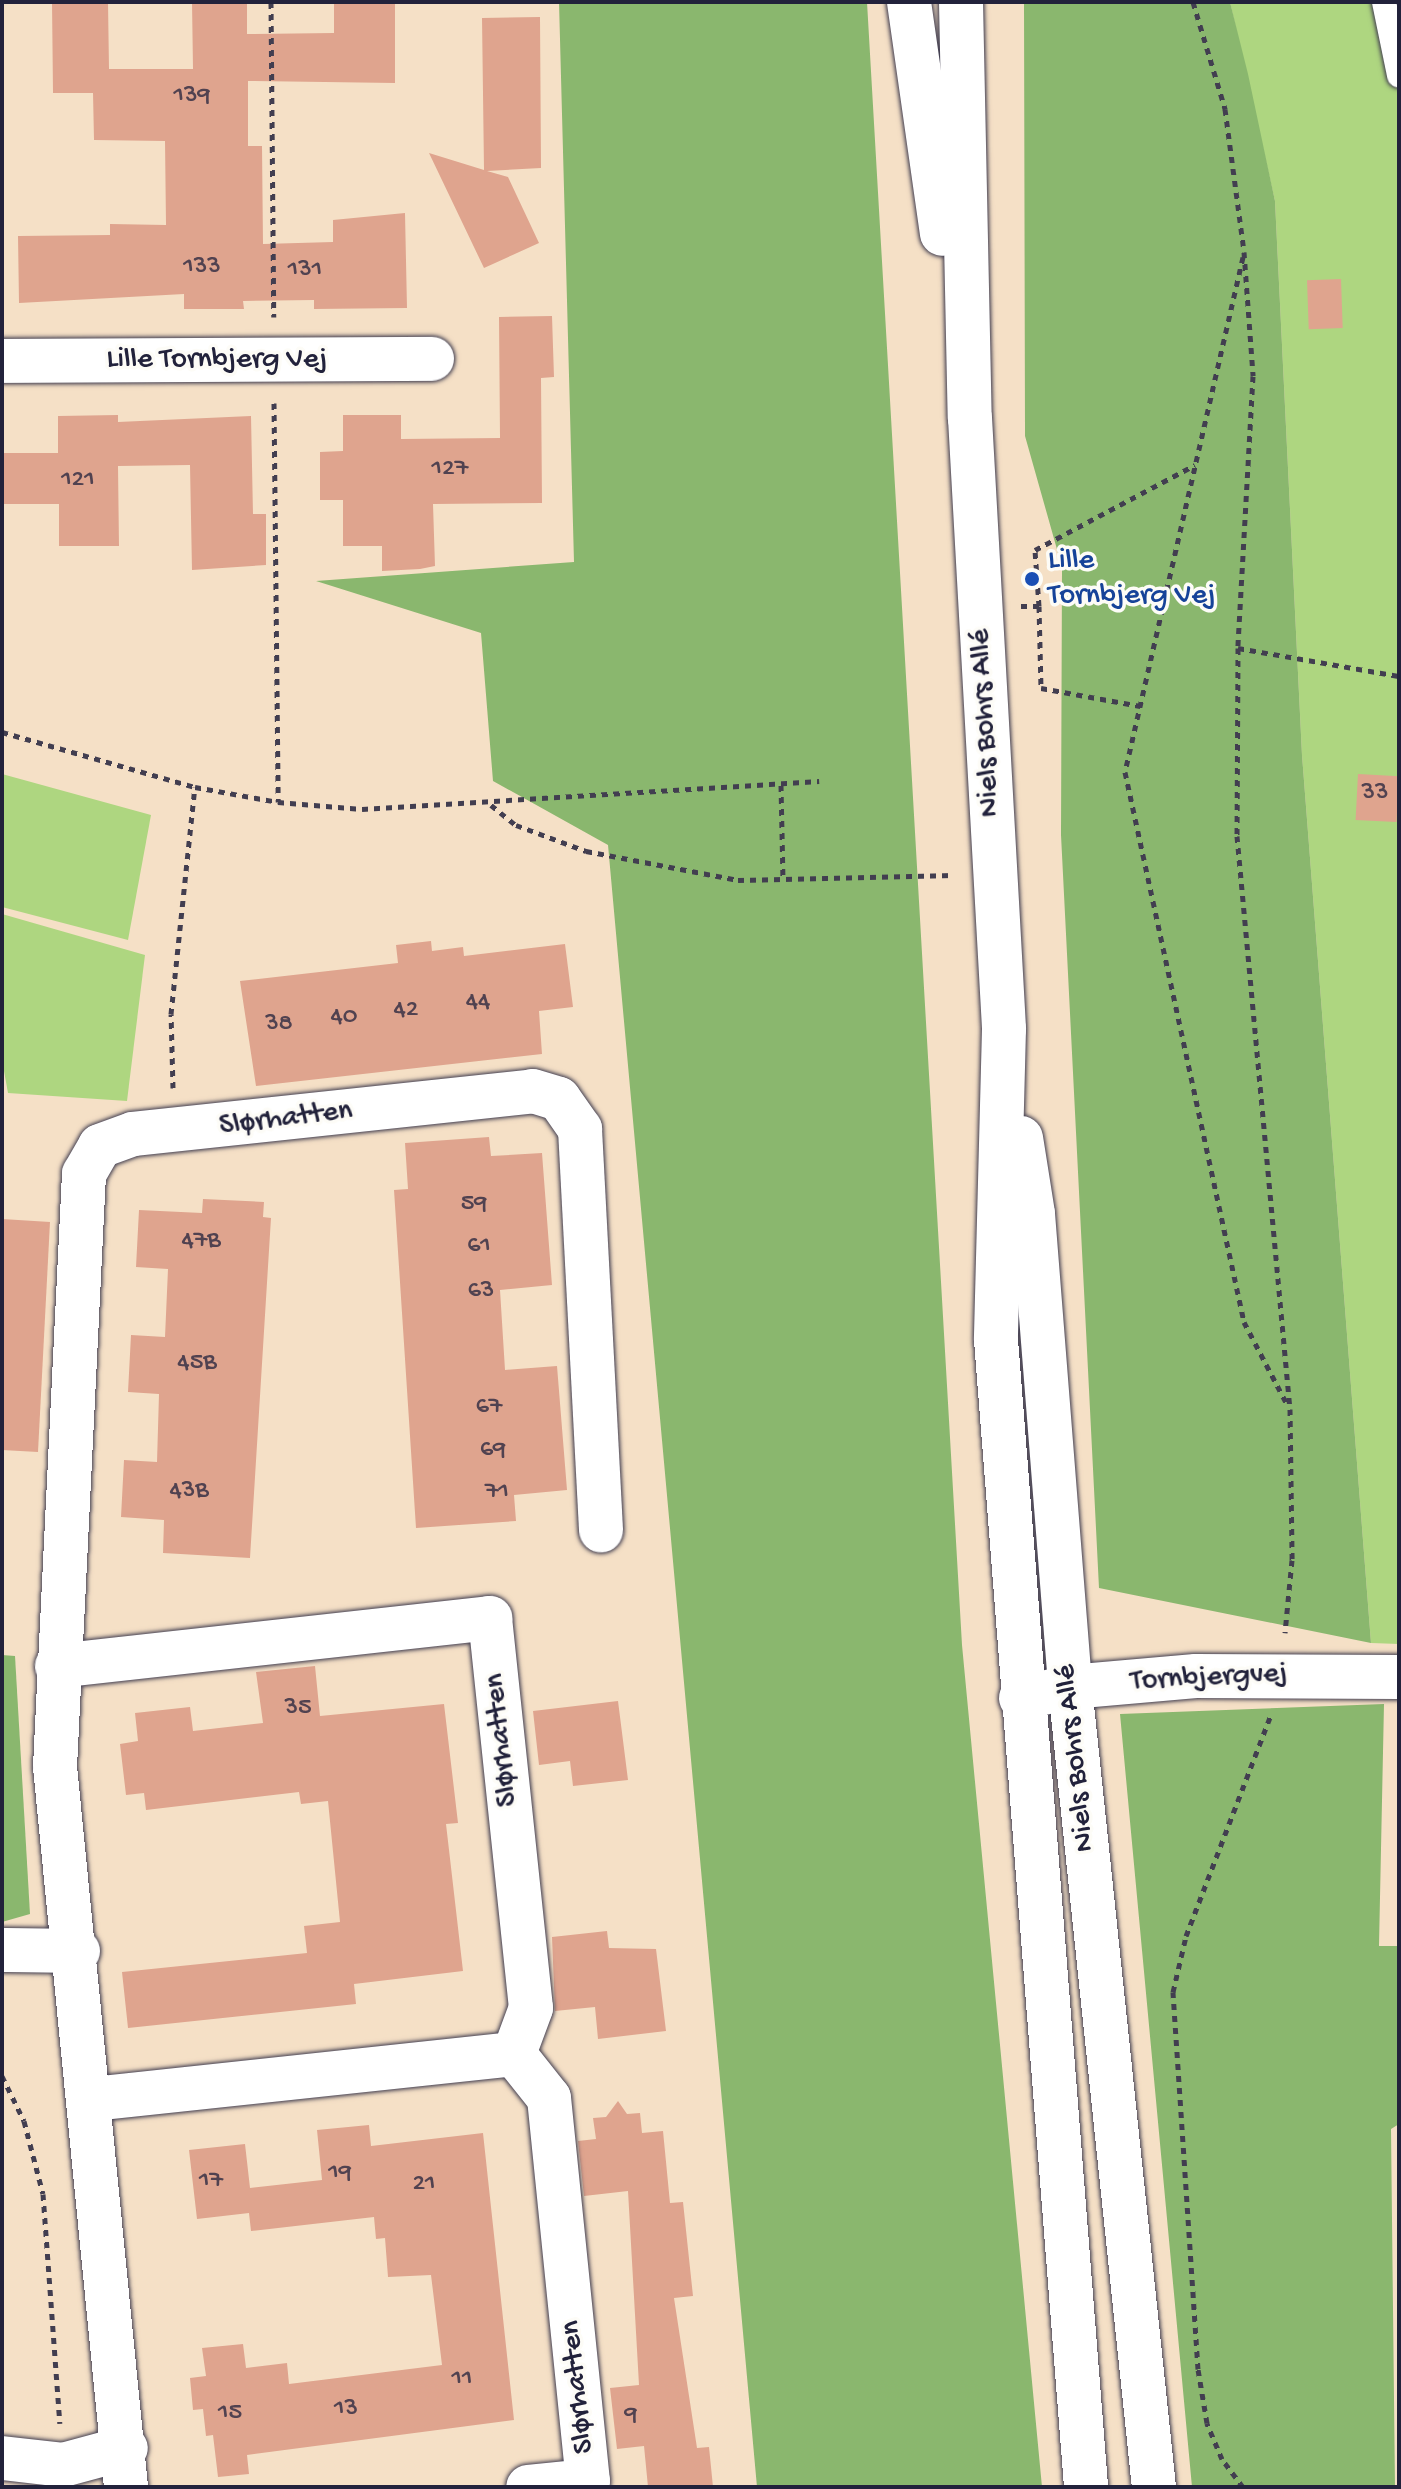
<!DOCTYPE html>
<meta charset="utf-8">
<style>
body{margin:0}
#map{position:relative;width:1401px;height:2489px;overflow:hidden;background:#f5e0c6;font-family:"Gochi Hand",sans-serif}
div>[style]{position:absolute}
.green>*{inset:0;background:#aed680}
.forest>*{inset:0;background:#8ab76e}
.building>*{inset:0;background:#dfa48e;transform-origin:0 0}
.path>*{height:5px;margin-top:-2.5px;transform-origin:0;background:repeating-linear-gradient(90deg,#423e50 0 6px,transparent 0 12px)}
.roads{filter:drop-shadow(0 0 2px #423e50) drop-shadow(0 0 2px #423e50)}
.lane>*{height:24px;margin:-12px;padding:0 12px;transform-origin:12px;border-radius:12px;background:#fff}
.street>*{height:44px;margin:-22px;padding:0 22px;transform-origin:22px;border-radius:22px;background:#fff}
.secondary>*{height:44px;margin:-22px;padding:0 22px;transform-origin:22px;border-radius:22px;background:#fff}
.dots>*{width:22px;height:22px;translate:-50% -50%;box-sizing:border-box;border:4px solid #fdfcf7;border-radius:50%}
span{translate:-50% -50%;white-space:nowrap;text-align:center;line-height:1.15;-webkit-text-stroke:7px #fdfcf7;paint-order:stroke}
.number-label{font-size:26px;color:#514250}
.number-label span{-webkit-text-stroke-width:0}
.street-label{font-size:30px;color:#22223b}
.transit-label{font-size:30px;color:#164399}
.left{translate:0 -50%;text-align:left}
.frame{position:absolute;inset:0;border:4px solid #22223b;pointer-events:none}
</style>
<div id="map">
<div class="green">
<i style="clip-path:polygon(1230px 2px,1399px 2px,1399px 1644px,1371px 1643px,1302px 755px,1275px 201px)"></i>
<i style="clip-path:polygon(2px 774px,151px 815px,128px 940px,2px 907px)"></i>
<i style="clip-path:polygon(2px 914px,145px 955px,127px 1101px,8px 1093px,2px 1060px)"></i>
</div>
<div class="forest">
<i style="clip-path:polygon(559px 2px,867px 2px,962px 1645px,1042px 2487px,757px 2487px,608px 845px,493px 781px,481px 633px,316px 581px,574px 562px)"></i>
<i style="clip-path:polygon(1024px 2px,1230px 2px,1248px 74px,1275px 201px,1302px 755px,1371px 1643px,1099px 1588px,1061px 835px,1062px 567px,1025px 436px)"></i>
<i style="clip-path:polygon(2px 1655px,15px 1656px,30px 1914px,2px 1922px)"></i>
<i style="clip-path:polygon(1384px 1704px,1379px 1946px,1399px 1946px,1399px 2124px,1391px 2129px,1395px 2487px,1192px 2487px,1120px 1714px)"></i>
</div>
<div class="building">
<i style="clip-path:polygon(52px 2px,108px 2px,109px 69px,193px 69px,192px 2px,247px 2px,247px 34px,334px 33px,334px 2px,395px 2px,395px 83px,248px 81px,248px 146px,262px 146px,263px 244px,333px 242px,333px 220px,405px 213px,407px 308px,314px 309px,314px 300px,243px 301px,244px 309px,184px 309px,184px 294px,19px 303px,18px 236px,110px 235px,110px 224px,166px 225px,165px 141px,94px 140px,93px 93px,53px 93px)"></i>
<i style="clip-path:polygon(540px 17px,541px 168px,487px 171px,508px 177px,539px 243px,484px 268px,429px 153px,484px 170px,482px 18px)"></i>
<i style="left:1341px;top:279px;width:49px;height:34px;rotate:88deg"></i>
<i style="clip-path:polygon(552px 316px,554px 377px,541px 378px,542px 503px,433px 504px,435px 566px,420px 569px,382px 571px,382px 546px,343px 546px,343px 500px,320px 500px,320px 452px,343px 451px,343px 415px,401px 415px,401px 439px,500px 438px,499px 317px)"></i>
<i style="clip-path:polygon(118px 415px,118px 422px,251px 416px,253px 514px,266px 514px,266px 565px,192px 570px,190px 465px,118px 466px,119px 546px,59px 546px,59px 504px,2px 504px,2px 453px,58px 453px,58px 416px)"></i>
<i style="left:1358px;top:774px;width:41px;height:46px;rotate:3deg"></i>
<i style="clip-path:polygon(431px 941px,432px 951px,463px 947px,464px 956px,565px 944px,573px 1007px,539px 1011px,542px 1054px,256px 1086px,240px 981px,398px 963px,396px 945px)"></i>
<i style="clip-path:polygon(489px 1137px,491px 1156px,542px 1153px,552px 1285px,500px 1290px,505px 1370px,557px 1366px,567px 1490px,514px 1495px,516px 1521px,416px 1528px,394px 1190px,408px 1189px,405px 1143px)"></i>
<i style="clip-path:polygon(203px 1199px,264px 1202px,263px 1217px,271px 1218px,250px 1558px,163px 1553px,164px 1520px,121px 1517px,124px 1460px,157px 1462px,159px 1394px,128px 1392px,131px 1335px,165px 1337px,168px 1269px,136px 1267px,139px 1210px,202px 1213px)"></i>
<i style="clip-path:polygon(2px 1219px,50px 1222px,38px 1452px,2px 1450px)"></i>
<i style="clip-path:polygon(315px 1666px,320px 1716px,444px 1704px,458px 1823px,446px 1824px,463px 1971px,354px 1984px,356px 2004px,128px 2028px,122px 1972px,307px 1953px,304px 1926px,340px 1922px,328px 1801px,301px 1804px,299px 1792px,146px 1810px,144px 1793px,126px 1795px,120px 1744px,138px 1741px,135px 1713px,190px 1707px,193px 1731px,263px 1723px,256px 1672px)"></i>
<i style="clip-path:polygon(618px 1701px,628px 1780px,573px 1786px,570px 1761px,539px 1765px,533px 1711px)"></i>
<i style="clip-path:polygon(607px 1931px,609px 1948px,656px 1949px,666px 2031px,598px 2039px,595px 2007px,555px 2011px,552px 1937px)"></i>
<i style="clip-path:polygon(618px 2101px,627px 2114px,640px 2113px,642px 2133px,663px 2131px,670px 2203px,683px 2202px,693px 2296px,674px 2298px,697px 2448px,709px 2447px,713px 2487px,648px 2487px,644px 2446px,617px 2449px,610px 2388px,639px 2385px,628px 2191px,584px 2196px,578px 2141px,596px 2139px,593px 2118px,606px 2117px)"></i>
<i style="clip-path:polygon(369px 2125px,371px 2146px,483px 2133px,514px 2420px,247px 2455px,249px 2474px,218px 2477px,213px 2435px,206px 2436px,203px 2409px,193px 2410px,190px 2378px,206px 2376px,202px 2348px,243px 2344px,246px 2368px,287px 2363px,289px 2384px,442px 2365px,431px 2275px,388px 2277px,385px 2238px,376px 2239px,374px 2217px,251px 2231px,249px 2213px,197px 2219px,189px 2150px,245px 2144px,250px 2188px,322px 2180px,317px 2130px)"></i>
</div>
<div class="path">
<i style="left:271px;top:2px;width:315px;rotate:89.5deg"></i>
<i style="left:1193px;top:2px;width:112px;rotate:73.3deg"></i>
<i style="left:1225px;top:109px;width:144px;rotate:82.4deg"></i>
<i style="left:1244px;top:252px;width:124px;rotate:85.8deg"></i>
<i style="left:1253px;top:376px;width:272px;rotate:93.2deg"></i>
<i style="left:1238px;top:648px;width:188px;rotate:90.3deg"></i>
<i style="left:1237px;top:836px;width:575px;rotate:84.72deg"></i>
<i style="left:1290px;top:1409px;width:151px;rotate:89.2deg"></i>
<i style="left:1292px;top:1560px;width:73px;rotate:95.5deg"></i>
<i style="left:1243px;top:257px;width:528px;rotate:102.91deg"></i>
<i style="left:1125px;top:772px;width:563px;rotate:77.79deg"></i>
<i style="left:1244px;top:1322px;width:95px;rotate:62.4deg"></i>
<i style="left:274px;top:403px;width:399px;rotate:89.4deg"></i>
<i style="left:1021px;top:606px;width:18px"></i>
<i style="left:1039px;top:606px;width:82px;rotate:88.6deg"></i>
<i style="left:1041px;top:688px;width:101px;rotate:10.3deg"></i>
<i style="left:1039px;top:606px;width:56px;rotate:-94.1deg"></i>
<i style="left:1035px;top:550px;width:181px;rotate:-28deg"></i>
<i style="left:1238px;top:648px;width:163px;rotate:9.9deg"></i>
<i style="left:2px;top:732px;width:201px;rotate:15.9deg"></i>
<i style="left:195px;top:787px;width:84px;rotate:10.2deg"></i>
<i style="left:278px;top:802px;width:84px;rotate:4.8deg"></i>
<i style="left:362px;top:809px;width:458px;rotate:-3.5deg"></i>
<i style="left:781px;top:785px;width:94px;rotate:88.8deg"></i>
<i style="left:491px;top:805px;width:32px;rotate:39deg"></i>
<i style="left:516px;top:825px;width:75px;rotate:20.4deg"></i>
<i style="left:586px;top:851px;width:155px;rotate:10.8deg"></i>
<i style="left:738px;top:880px;width:216px;rotate:-1.3deg"></i>
<i style="left:173px;top:1088px;width:74px;rotate:-91.5deg"></i>
<i style="left:171px;top:1014px;width:228px;rotate:-84deg"></i>
<i style="left:2px;top:2076px;width:50px;rotate:63.9deg"></i>
<i style="left:24px;top:2121px;width:75px;rotate:75.4deg"></i>
<i style="left:43px;top:2194px;width:230px;rotate:85.8deg"></i>
<i style="left:1243px;top:2487px;width:35px;rotate:-127deg"></i>
<i style="left:1222px;top:2459px;width:39px;rotate:-113deg"></i>
<i style="left:1207px;top:2423px;width:55px;rotate:-99.5deg"></i>
<i style="left:1198px;top:2369px;width:378px;rotate:-93.8deg"></i>
<i style="left:1173px;top:1992px;width:57px;rotate:-76.9deg"></i>
<i style="left:1186px;top:1936px;width:235px;rotate:-69deg"></i>
</div>
<div class="roads">
<div class="lane">
<i style="left:1384px;top:2px;width:75px;rotate:78.4deg"></i>
</div>
<div class="street">
<i style="left:2px;top:361px;width:430px;rotate:-0.3deg"></i>
<i style="left:57px;top:1666px;width:436px;rotate:-6.3deg"></i>
<i style="left:490px;top:1618px;width:392px;rotate:84deg"></i>
<i style="left:531px;top:2008px;width:49px;rotate:110.3deg"></i>
<i style="left:514px;top:2054px;width:425px;rotate:173.9deg"></i>
<i style="left:1021px;top:1698px;width:50px;rotate:-12.7deg"></i>
<i style="left:1070px;top:1687px;width:126px;rotate:-5deg"></i>
<i style="left:1196px;top:1676px;width:203px;rotate:0.3deg"></i>
<i style="left:2px;top:1950px;width:76px;rotate:0.8deg"></i>
<i style="left:514px;top:2054px;width:56px;rotate:51.5deg"></i>
<i style="left:549px;top:2098px;width:385px;rotate:84.2deg"></i>
<i style="left:588px;top:2481px;width:60px;rotate:174.3deg"></i>
<i style="left:2px;top:2458px;width:61px;rotate:6.5deg"></i>
<i style="left:63px;top:2465px;width:65px;rotate:-15.1deg"></i>
<i style="left:126px;top:2487px;width:723px;rotate:-95.63deg"></i>
<i style="left:55px;top:1767px;width:594px;rotate:-87.2deg"></i>
<i style="left:84px;top:1174px;width:32px;rotate:-60deg"></i>
<i style="left:100px;top:1146px;width:35px;rotate:-20deg"></i>
<i style="left:133px;top:1134px;width:402px;rotate:-6.1deg"></i>
<i style="left:533px;top:1091px;width:27px;rotate:17deg"></i>
<i style="left:559px;top:1099px;width:37px;rotate:55deg"></i>
<i style="left:580px;top:1129px;width:402px;rotate:87deg"></i>
</div>
<div class="secondary">
<i style="left:909px;top:2px;width:234px;rotate:81.9deg"></i>
<i style="left:961px;top:2px;width:416px;rotate:88.8deg"></i>
<i style="left:970px;top:418px;width:612px;rotate:86.81deg"></i>
<i style="left:1004px;top:1029px;width:311px;rotate:91.5deg"></i>
<i style="left:996px;top:1340px;width:1151px;rotate:85.51deg"></i>
<i style="left:1021px;top:1138px;width:77px;rotate:81deg"></i>
<i style="left:1033px;top:1214px;width:474px;rotate:85.5deg"></i>
<i style="left:1070px;top:1687px;width:804px;rotate:84.01deg"></i>
</div>
</div>
<div class="dots">
<i style="left:1032px;top:579px;background:#1a4fb4"></i>
</div>
<div class="number-label">
<span style="left:192px;top:97px">139</span>
<span style="left:202px;top:268px">133</span>
<span style="left:305px;top:271px">131</span>
<span style="left:450px;top:470px">127</span>
<span style="left:78px;top:481px">121</span>
<span style="left:1375px;top:794px">33</span>
<span style="left:478px;top:1003px">44</span>
<span style="left:406px;top:1011px">42</span>
<span style="left:344px;top:1018px">40</span>
<span style="left:279px;top:1025px">38</span>
<span style="left:474px;top:1205px">59</span>
<span style="left:201px;top:1242px">47B</span>
<span style="left:479px;top:1247px">61</span>
<span style="left:481px;top:1292px">63</span>
<span style="left:197px;top:1364px">45B</span>
<span style="left:489px;top:1408px">67</span>
<span style="left:493px;top:1451px">69</span>
<span style="left:189px;top:1492px">43B</span>
<span style="left:497px;top:1493px">71</span>
<span style="left:298px;top:1709px">35</span>
<span style="left:340px;top:2174px">19</span>
<span style="left:211px;top:2182px">17</span>
<span style="left:424px;top:2185px">21</span>
<span style="left:462px;top:2380px">11</span>
<span style="left:346px;top:2410px">13</span>
<span style="left:230px;top:2414px">15</span>
<span style="left:631px;top:2416px">9</span>
</div>
<div class="street-label">
<span style="left:217px;top:361px">Lille Tornbjerg Vej</span>
<span style="left:987px;top:723px;rotate:-93deg">Niels Bohrs Allé</span>
<span style="left:286px;top:1120px;rotate:-7deg">Slørhatten</span>
<span style="left:1209px;top:1679px;rotate:-3deg">Tornbjergvej</span>
<span style="left:503px;top:1740px;rotate:-96deg">Slørhatten</span>
<span style="left:1077px;top:1758px;rotate:-96deg">Niels Bohrs Allé</span>
<span style="left:579px;top:2387px;rotate:-96deg">Slørhatten</span>
</div>
<div class="transit-label">
<span class="left" style="left:1048px;top:579px">Lille<br>Tornbjerg Vej</span>
</div>
<div class="frame"></div>
</div>
